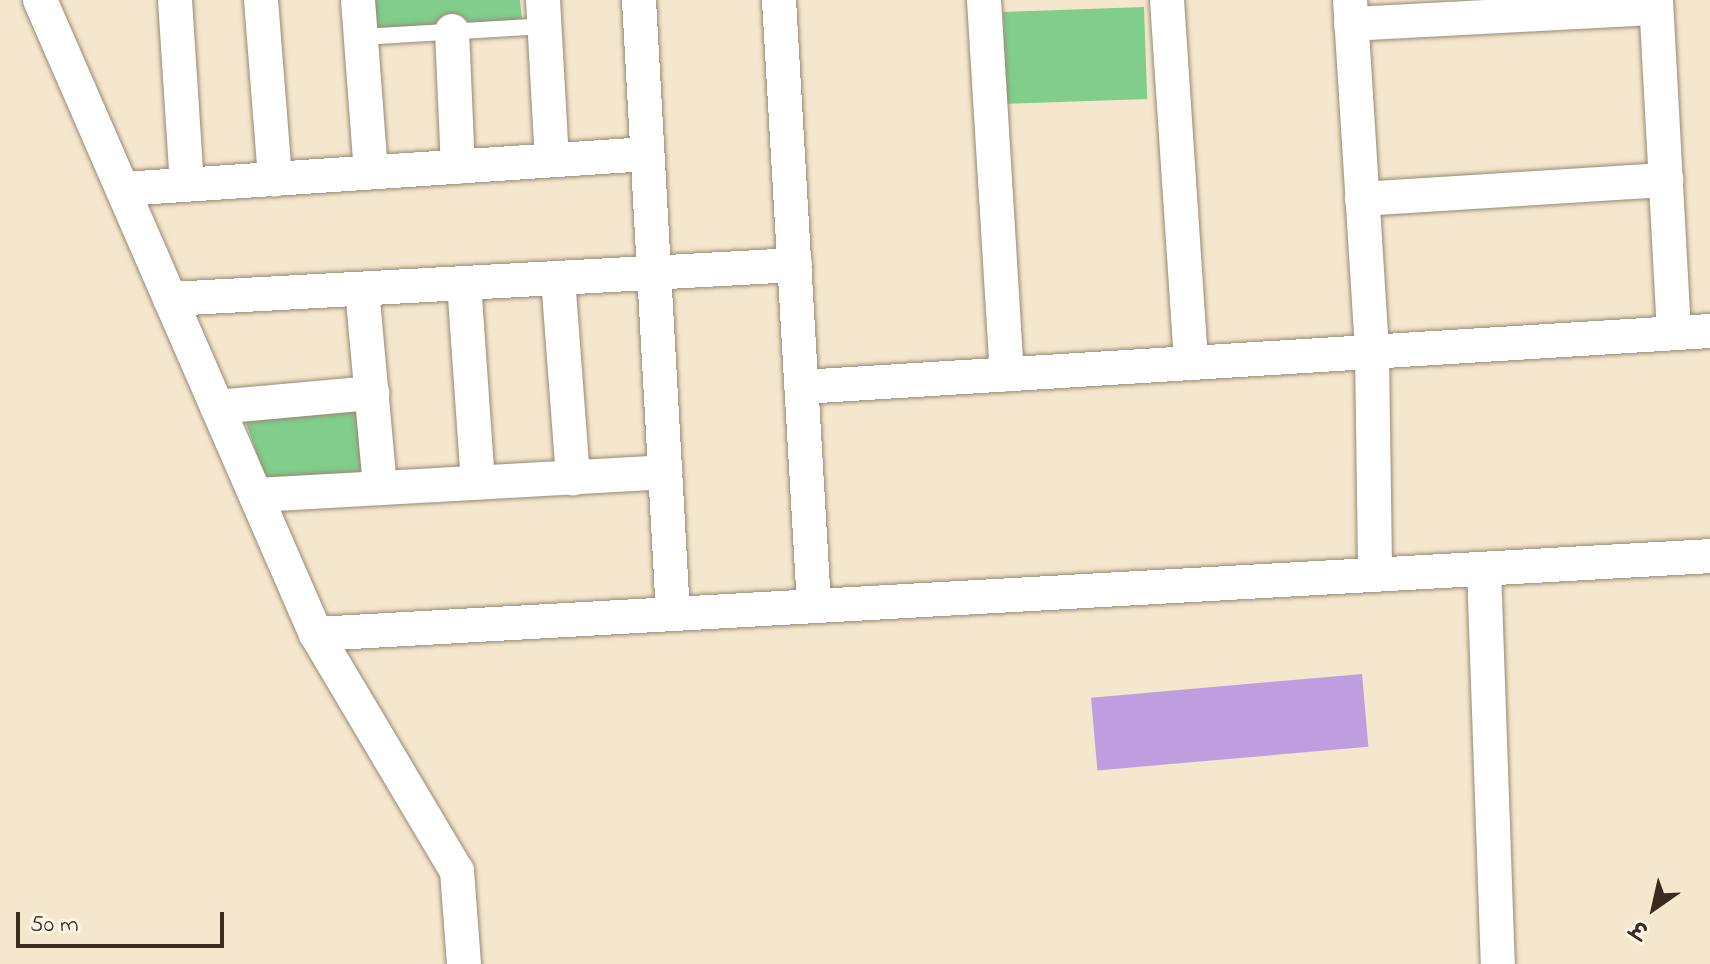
<!DOCTYPE html>
<meta charset="utf-8">
<style>
body{margin:0}
#map{position:relative;width:1710px;height:964px;overflow:hidden;background:#f5e7cd;font-family:"Indie Flower","Playpen Sans Deva",sans-serif}
div>[style]{position:absolute}
.green>*{inset:0;background:#81cd8b;transform-origin:0 0}
.building>*{inset:0;background:#bf9ee0;transform-origin:0 0}
.roads{filter:drop-shadow(0 0 2px #988876) drop-shadow(0 0 2px #988876)}
.service>*{height:16px;margin:-8px;padding:0 8px;transform-origin:8px;border-radius:8px;background:#fff}
.minor>*{height:34px;margin:-17px;padding:0 17px;transform-origin:17px;border-radius:17px;background:#fff}
span{translate:-50% -50%;white-space:nowrap;text-align:center;line-height:1.15;-webkit-text-stroke:7px #fcf5e5;paint-order:stroke}
.north{position:absolute;left:1614px;top:868px;width:80px;height:80px;-webkit-text-stroke:6px #fcf5e5;paint-order:stroke;rotate:214deg;font-size:22px;font-weight:700;line-height:32px;text-align:center;color:#3b2a1e}
.north::after{content:'';display:block;margin:auto;width:28px;height:36px;background:#3b2a1e;clip-path:polygon(50% 0,100% 100%,50% 72%,0 100%)}
.scale{position:absolute;left:16px;top:912px;width:208px;height:36px;box-sizing:border-box;border:4px solid #3b2a1e;border-top:0;padding-left:10px;font-size:24px;line-height:28px;white-space:nowrap;color:#3b2a1e;-webkit-text-stroke:6px #fcf5e5;paint-order:stroke}
</style>
<div id="map">
<div class="green">
<i style="clip-path:polygon(369px 0,520px 0,522px 21px,370px 30px)"></i>
<i style="left:1144px;top:7px;width:92px;height:141px;rotate:88deg"></i>
<i style="clip-path:polygon(357px 407px,366px 482px,267px 483px,243px 414px)"></i>
</div>
<div class="building">
<i style="left:1362px;top:674px;width:73px;height:272px;rotate:85deg"></i>
</div>
<div class="roads">
<div class="service">
<i style="left:361px;top:37px;width:184px;rotate:-3.4deg"></i>
</div>
<div class="minor">
<i style="left:40px;top:0;width:691px;rotate:66.48deg"></i>
<i style="left:316px;top:634px;width:276px;rotate:59.3deg"></i>
<i style="left:457px;top:871px;width:93px;rotate:85.7deg"></i>
<i style="left:175px;top:0;width:185px;rotate:86.3deg"></i>
<i style="left:261px;top:0;width:180px;rotate:85.5deg"></i>
<i style="left:358px;top:0;width:172px;rotate:85.7deg"></i>
<i style="left:543px;top:0;width:160px;rotate:86.8deg"></i>
<i style="left:639px;top:0;width:615px;rotate:86.83deg"></i>
<i style="left:779px;top:0;width:607px;rotate:86.69deg"></i>
<i style="left:984px;top:0;width:375px;rotate:86.5deg"></i>
<i style="left:1167px;top:0;width:364px;rotate:86.2deg"></i>
<i style="left:1350px;top:0;width:353px;rotate:86.4deg"></i>
<i style="left:1372px;top:352px;width:223px;rotate:89.2deg"></i>
<i style="left:1656px;top:0;width:333px;rotate:86.9deg"></i>
<i style="left:1351px;top:24px;width:305px;rotate:-3deg"></i>
<i style="left:452px;top:31px;width:136px;rotate:87.5deg"></i>
<i style="left:123px;top:189px;width:525px;rotate:-3.82deg"></i>
<i style="left:1362px;top:199px;width:305px;rotate:-3.6deg"></i>
<i style="left:558px;top:278px;width:201px;rotate:85.7deg"></i>
<i style="left:464px;top:283px;width:200px;rotate:86deg"></i>
<i style="left:362px;top:289px;width:200px;rotate:84.8deg"></i>
<i style="left:170px;top:299px;width:626px;rotate:-3.11deg"></i>
<i style="left:802px;top:387px;width:910px;rotate:-3.53deg"></i>
<i style="left:217px;top:407px;width:156px;rotate:-5.2deg"></i>
<i style="left:256px;top:495px;width:410px;rotate:-3.2deg"></i>
<i style="left:1484px;top:569px;width:395px;rotate:88deg"></i>
<i style="left:316px;top:634px;width:1396px;rotate:-3.2deg"></i>
</div>
</div>
<div class="north">उ</div>
<div class="scale">50 m</div>
</div>
